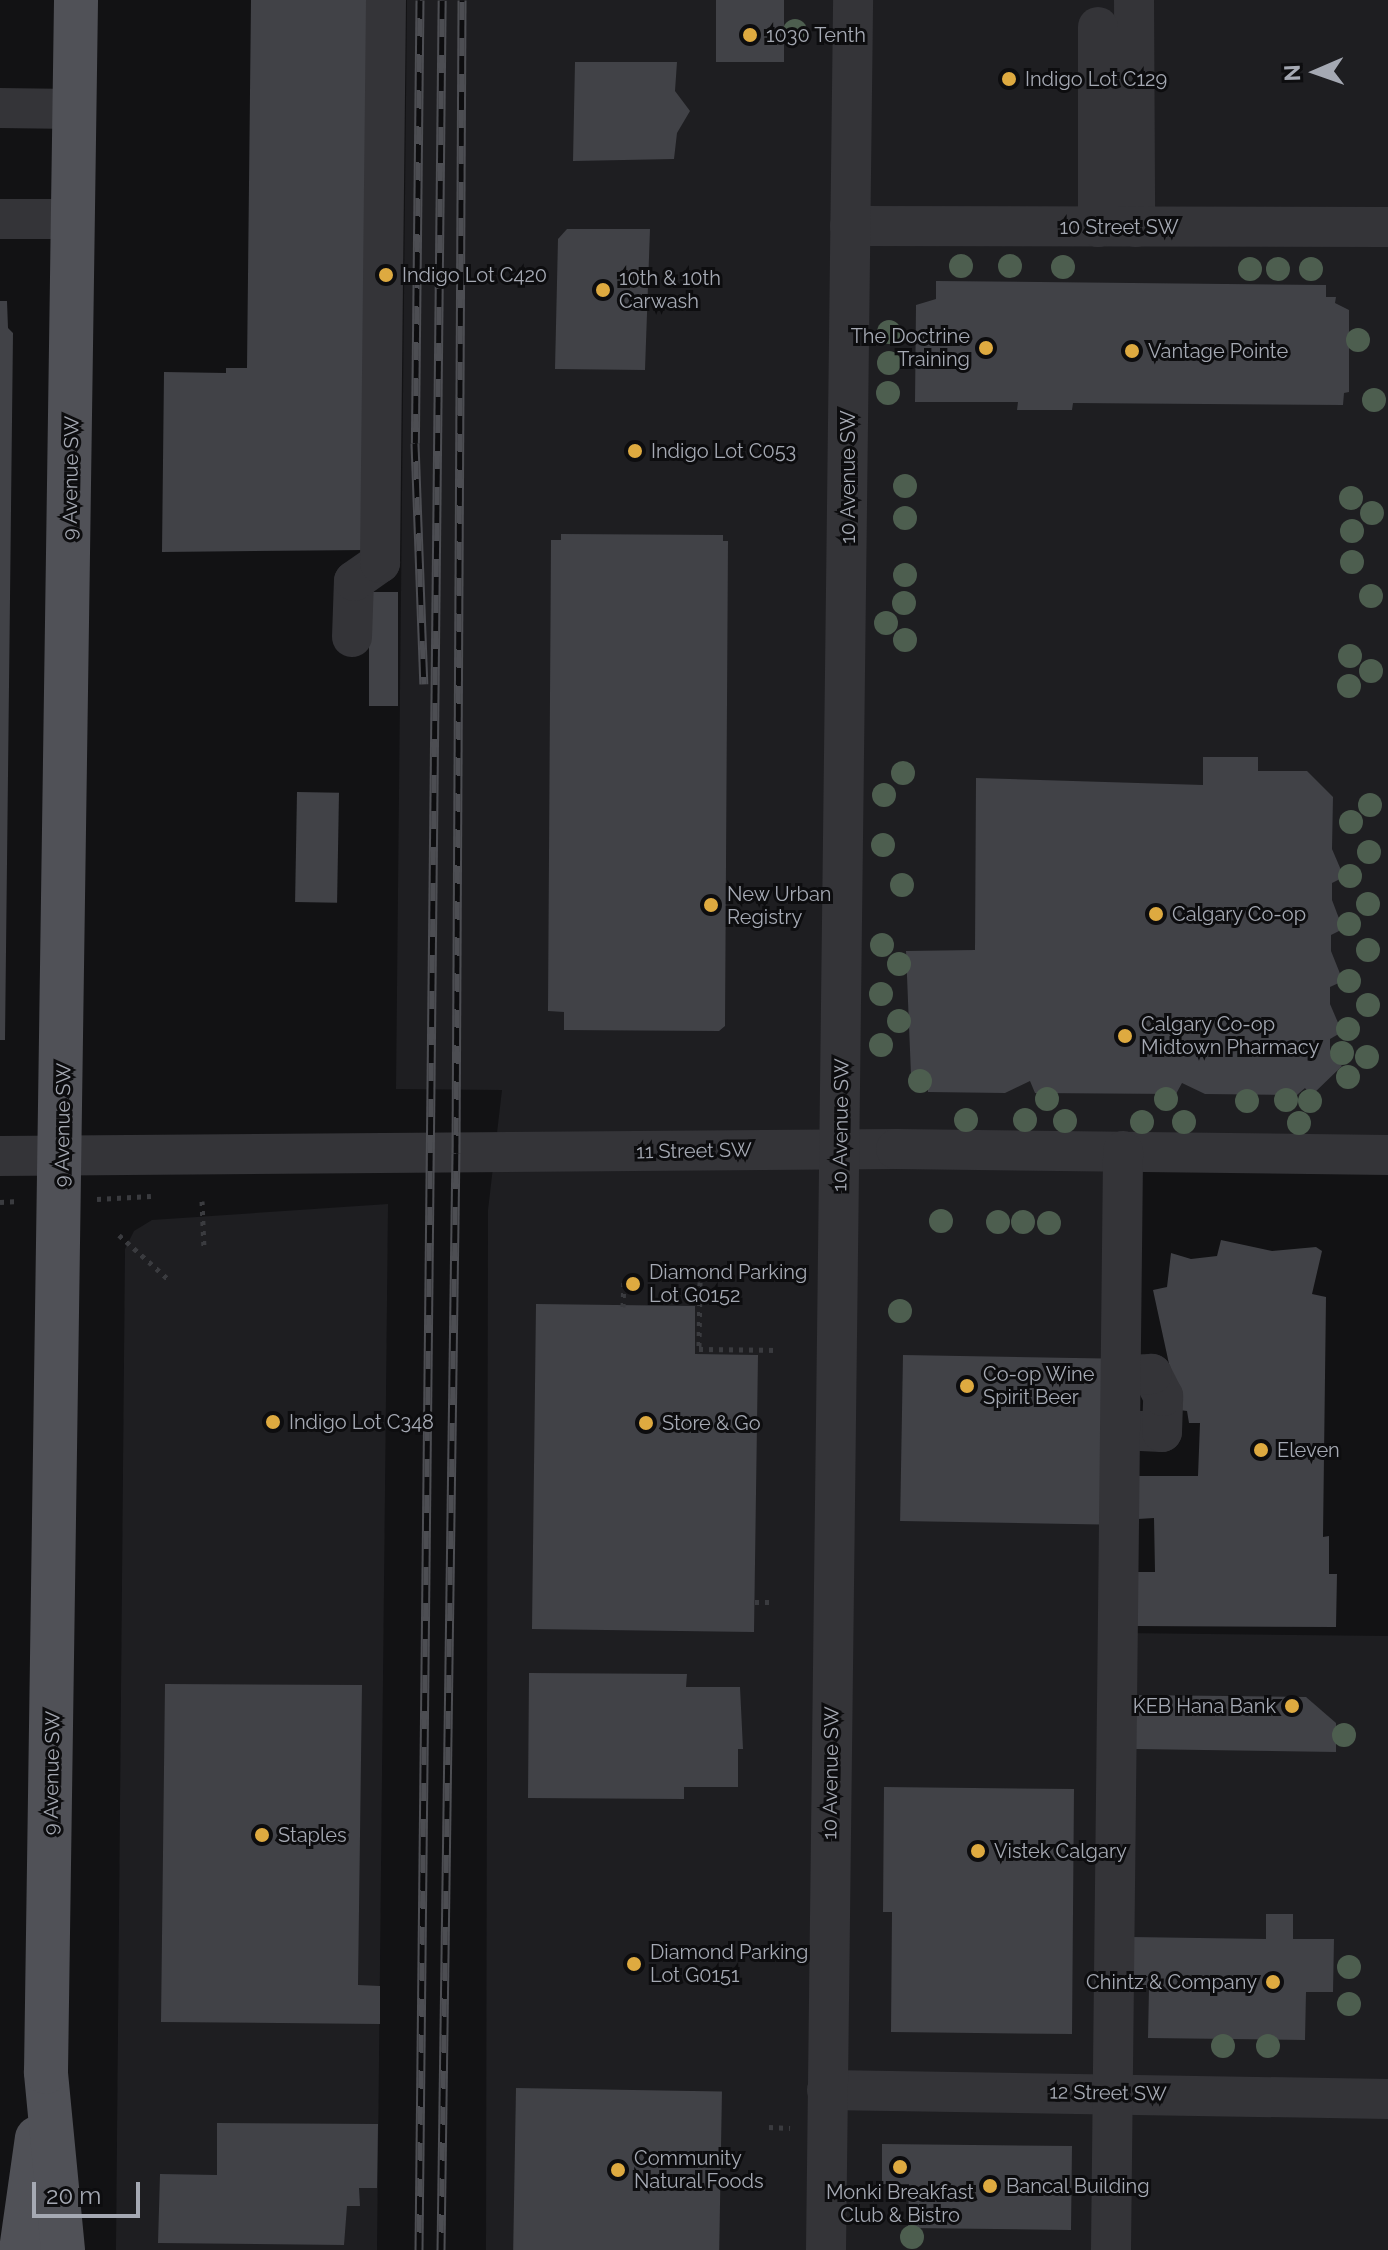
<!DOCTYPE html>
<style>
body{margin:0}
#map{position:relative;width:1388px;height:2250px;overflow:hidden;background:#121214;font-family:Raleway,sans-serif}
div>[style]{position:absolute}
.built>*{inset:0;background:#1e1e21}
.building>*{inset:0;background:#414247;transform-origin:0 0}
.path>*{height:5px;margin-top:-2.5px;transform-origin:0;background:repeating-linear-gradient(90deg,#3a3b3f 0 4px,transparent 0 10px)}
.minor>*{height:40px;margin:-20px;padding:0 20px;transform-origin:20px;border-radius:20px;background:#343438}
.major>*{height:44px;margin:-22px;padding:0 22px;transform-origin:22px;border-radius:22px;background:#505157}
.rail>*{height:9px;margin-top:-4.5px;transform-origin:0;background:repeating-linear-gradient(90deg,#0d0d0f 0 18px,#4d4e53 0 36px);box-sizing:border-box;border-block:2px solid #4d4e53}
.trees>*{width:24px;height:24px;margin:-12px;border-radius:50%;background:#4d5e4f}
.dots>*{width:22px;height:22px;translate:-50% -50%;box-sizing:border-box;border:4px solid #0d0d0f;border-radius:50%}
span{translate:-50% -50%;white-space:nowrap;text-align:center;line-height:1.15;-webkit-text-stroke:6px #0d0d0f;paint-order:stroke}
.poi-label{font-size:20px;color:#a5a9b3}
.left{translate:0 -50%;text-align:left}
.right{translate:-100% -50%;text-align:right}
.street-label{font-size:20px;color:#a5a9b3}
.north{position:absolute;left:1276px;top:32px;width:80px;height:80px;-webkit-text-stroke:6px #0d0d0f;paint-order:stroke;rotate:268deg;font-size:22px;font-weight:700;line-height:32px;text-align:center;color:#a5a9b3}
.north::after{content:'';display:block;margin:auto;width:28px;height:36px;background:#a5a9b3;clip-path:polygon(50% 0,100% 100%,50% 72%,0 100%)}
.scale{position:absolute;left:32px;top:2182px;width:108px;height:36px;box-sizing:border-box;border:4px solid #a5a9b3;border-top:0;padding-left:10px;font-size:24px;line-height:28px;white-space:nowrap;color:#a5a9b3;-webkit-text-stroke:6px #0d0d0f;paint-order:stroke}
</style>
<div id="map">
<div class="built">
<i style="clip-path:polygon(407px 0,1388px 0,1388px 1159px,1128px 1157px,1123px 1633px,1388px 1636px,1388px 2250px,486px 2250px,488px 1210px,502px 1090px,396px 1089px)"></i>
<i style="clip-path:polygon(388px 1204px,377px 2250px,116px 2250px,125px 1249px,134px 1231px,152px 1220px)"></i>
</div>
<div class="building">
<i style="clip-path:polygon(251px 0,369px 0,365px 550px,162px 552px,164px 372px,226px 373px,226px 368px,247px 368px)"></i>
<i style="left:716px;top:0;width:68px;height:62px"></i>
<i style="clip-path:polygon(575px 62px,677px 62px,675px 91px,690px 111px,677px 133px,674px 159px,573px 161px)"></i>
<i style="clip-path:polygon(567px 229px,650px 229px,645px 370px,555px 369px,558px 239px)"></i>
<i style="clip-path:polygon(936px 281px,1326px 285px,1326px 297px,1336px 297px,1335px 303px,1349px 310px,1349px 392px,1344px 393px,1343px 405px,1073px 403px,1072px 410px,1017px 410px,1018px 402px,915px 402px,916px 305px,936px 299px)"></i>
<i style="clip-path:polygon(0 301px,7px 301px,8px 328px,13px 333px,5px 1040px,0 1040px)"></i>
<i style="clip-path:polygon(561px 534px,723px 535px,723px 541px,728px 541px,725px 1026px,719px 1031px,564px 1030px,564px 1012px,548px 1011px,551px 540px,561px 540px)"></i>
<i style="left:369px;top:592px;width:29px;height:114px"></i>
<i style="clip-path:polygon(1203px 757px,1258px 757px,1258px 771px,1307px 771px,1333px 797px,1332px 849px,1344px 877px,1332px 883px,1332px 900px,1343px 929px,1331px 935px,1331px 951px,1343px 981px,1330px 987px,1330px 1004px,1342px 1032px,1330px 1039px,1330px 1054px,1342px 1066px,1311px 1096px,1305px 1088px,1297px 1095px,1205px 1094px,1182px 1083px,1176px 1094px,1035px 1093px,1030px 1081px,1005px 1093px,928px 1092px,928px 1074px,911px 1075px,906px 951px,975px 950px,976px 778px,1203px 785px)"></i>
<i style="left:297px;top:792px;width:42px;height:110px;rotate:1deg"></i>
<i style="clip-path:polygon(1221px 1240px,1272px 1251px,1316px 1247px,1322px 1251px,1312px 1294px,1326px 1297px,1323px 1537px,1329px 1536px,1329px 1574px,1337px 1574px,1336px 1627px,1136px 1626px,1136px 1572px,1155px 1572px,1154px 1518px,1138px 1519px,1138px 1476px,1198px 1476px,1200px 1423px,1189px 1423px,1187px 1411px,1179px 1410px,1153px 1290px,1167px 1287px,1171px 1253px,1191px 1259px,1217px 1256px)"></i>
<i style="clip-path:polygon(536px 1304px,695px 1306px,695px 1354px,758px 1355px,754px 1632px,532px 1629px)"></i>
<i style="left:903px;top:1355px;width:201px;height:166px;rotate:1deg"></i>
<i style="clip-path:polygon(529px 1673px,687px 1674px,686px 1687px,740px 1687px,743px 1749px,738px 1749px,738px 1787px,684px 1787px,684px 1799px,528px 1798px)"></i>
<i style="clip-path:polygon(165px 1684px,362px 1685px,358px 1985px,380px 1986px,380px 2024px,161px 2022px)"></i>
<i style="clip-path:polygon(1134px 1695px,1306px 1697px,1336px 1723px,1336px 1752px,1135px 1749px)"></i>
<i style="clip-path:polygon(884px 1787px,1074px 1789px,1072px 2034px,891px 2032px,892px 1912px,883px 1912px)"></i>
<i style="clip-path:polygon(1266px 1914px,1293px 1914px,1293px 1939px,1334px 1939px,1333px 1992px,1306px 1992px,1305px 2040px,1148px 2038px,1149px 1988px,1132px 1988px,1132px 1937px,1266px 1939px)"></i>
<i style="left:516px;top:2088px;width:206px;height:162px;rotate:1deg"></i>
<i style="clip-path:polygon(217px 2123px,378px 2124px,377px 2188px,359px 2188px,360px 2206px,347px 2206px,344px 2245px,158px 2243px,160px 2174px,217px 2175px)"></i>
<i style="clip-path:polygon(882px 2144px,1072px 2146px,1071px 2230px,908px 2228px,909px 2184px,882px 2184px)"></i>
</div>
<div class="path">
<i style="left:97px;top:1199px;width:54px;rotate:-3.2deg"></i>
<i style="left:202px;top:1201px;width:47px;rotate:87.6deg"></i>
<i style="left:0;top:1202px;width:19px;rotate:-3deg"></i>
<i style="left:119px;top:1235px;width:66px;rotate:41.9deg"></i>
<i style="left:700px;top:1282px;width:67px;rotate:90.9deg"></i>
<i style="left:699px;top:1349px;width:77px;rotate:0.7deg"></i>
<i style="left:623px;top:1307px;width:27px;rotate:-88deg"></i>
<i style="left:755px;top:1602px;width:18px"></i>
<i style="left:769px;top:2127px;width:21px;rotate:3deg"></i>
<i style="left:877px;top:2188px;width:28px"></i>
</div>
<div class="minor">
<i style="left:1134px;top:0;width:227px;rotate:89.7deg"></i>
<i style="left:0;top:108px;width:75px;rotate:0.8deg"></i>
<i style="left:0;top:219px;width:74px"></i>
<i style="left:850px;top:226px;width:538px;rotate:0.11deg"></i>
<i style="left:1098px;top:227px;width:200px;rotate:-90deg"></i>
<i style="left:352px;top:637px;width:56px;rotate:-88deg"></i>
<i style="left:354px;top:581px;width:32px;rotate:-35deg"></i>
<i style="left:380px;top:563px;width:563px;rotate:-89.39deg"></i>
<i style="left:0;top:1156px;width:896px;rotate:-0.45deg"></i>
<i style="left:896px;top:1149px;width:492px;rotate:0.7deg"></i>
<i style="left:1120px;top:1430px;width:42px;rotate:2.7deg"></i>
<i style="left:1162px;top:1432px;width:36px;rotate:-88deg"></i>
<i style="left:1163px;top:1396px;width:25px;rotate:-117deg"></i>
<i style="left:1152px;top:1374px;width:31px;rotate:178deg"></i>
<i style="left:827px;top:2090px;width:561px;rotate:0.92deg"></i>
<i style="left:826px;top:2250px;width:2250px;rotate:-89.31deg"></i>
<i style="left:1111px;top:2250px;width:1099px;rotate:-89.37deg"></i>
</div>
<div class="major">
<i style="left:21px;top:2250px;width:113px;rotate:-81.9deg"></i>
<i style="left:63px;top:2250px;width:179px;rotate:-95.5deg"></i>
<i style="left:46px;top:2072px;width:2072px;rotate:-89.17deg"></i>
</div>
<div class="rail">
<i style="left:420px;top:0;width:443px;rotate:90.6deg"></i>
<i style="left:415px;top:443px;width:241px;rotate:87.9deg"></i>
<i style="left:419px;top:2250px;width:2250px;rotate:-89.41deg"></i>
<i style="left:441px;top:2250px;width:1097px;rotate:-89.22deg"></i>
<i style="left:456px;top:1153px;width:1153px;rotate:-89.7deg"></i>
</div>
<div class="trees">
<i style="left:795px;top:31px"></i>
<i style="left:961px;top:266px"></i>
<i style="left:1010px;top:266px"></i>
<i style="left:1063px;top:267px"></i>
<i style="left:1250px;top:269px"></i>
<i style="left:1278px;top:269px"></i>
<i style="left:1311px;top:269px"></i>
<i style="left:889px;top:332px"></i>
<i style="left:1358px;top:340px"></i>
<i style="left:889px;top:363px"></i>
<i style="left:888px;top:393px"></i>
<i style="left:1374px;top:400px"></i>
<i style="left:905px;top:486px"></i>
<i style="left:1351px;top:498px"></i>
<i style="left:1372px;top:513px"></i>
<i style="left:905px;top:518px"></i>
<i style="left:1352px;top:531px"></i>
<i style="left:1352px;top:562px"></i>
<i style="left:905px;top:575px"></i>
<i style="left:1371px;top:596px"></i>
<i style="left:904px;top:603px"></i>
<i style="left:886px;top:623px"></i>
<i style="left:905px;top:640px"></i>
<i style="left:1350px;top:656px"></i>
<i style="left:1371px;top:671px"></i>
<i style="left:1349px;top:686px"></i>
<i style="left:903px;top:773px"></i>
<i style="left:884px;top:795px"></i>
<i style="left:1370px;top:805px"></i>
<i style="left:1351px;top:822px"></i>
<i style="left:883px;top:845px"></i>
<i style="left:1369px;top:852px"></i>
<i style="left:1350px;top:876px"></i>
<i style="left:902px;top:885px"></i>
<i style="left:1368px;top:904px"></i>
<i style="left:1349px;top:924px"></i>
<i style="left:882px;top:945px"></i>
<i style="left:1368px;top:950px"></i>
<i style="left:899px;top:964px"></i>
<i style="left:1349px;top:981px"></i>
<i style="left:881px;top:994px"></i>
<i style="left:1368px;top:1005px"></i>
<i style="left:899px;top:1021px"></i>
<i style="left:1348px;top:1029px"></i>
<i style="left:881px;top:1045px"></i>
<i style="left:1342px;top:1053px"></i>
<i style="left:1367px;top:1057px"></i>
<i style="left:1348px;top:1077px"></i>
<i style="left:920px;top:1081px"></i>
<i style="left:1047px;top:1099px"></i>
<i style="left:1166px;top:1099px"></i>
<i style="left:1286px;top:1100px"></i>
<i style="left:1247px;top:1101px"></i>
<i style="left:1310px;top:1101px"></i>
<i style="left:966px;top:1120px"></i>
<i style="left:1025px;top:1120px"></i>
<i style="left:1065px;top:1121px"></i>
<i style="left:1142px;top:1122px"></i>
<i style="left:1184px;top:1122px"></i>
<i style="left:1299px;top:1123px"></i>
<i style="left:941px;top:1221px"></i>
<i style="left:998px;top:1222px"></i>
<i style="left:1023px;top:1222px"></i>
<i style="left:1049px;top:1223px"></i>
<i style="left:900px;top:1311px"></i>
<i style="left:1344px;top:1735px"></i>
<i style="left:1349px;top:1967px"></i>
<i style="left:1349px;top:2004px"></i>
<i style="left:1223px;top:2046px"></i>
<i style="left:1268px;top:2046px"></i>
<i style="left:912px;top:2237px"></i>
</div>
<div class="dots">
<i style="left:750px;top:35px;background:#deaa40"></i>
<i style="left:1009px;top:79px;background:#deaa40"></i>
<i style="left:386px;top:275px;background:#deaa40"></i>
<i style="left:603px;top:290px;background:#deaa40"></i>
<i style="left:986px;top:348px;background:#deaa40"></i>
<i style="left:1132px;top:351px;background:#deaa40"></i>
<i style="left:635px;top:451px;background:#deaa40"></i>
<i style="left:711px;top:905px;background:#deaa40"></i>
<i style="left:1156px;top:914px;background:#deaa40"></i>
<i style="left:1125px;top:1036px;background:#deaa40"></i>
<i style="left:633px;top:1284px;background:#deaa40"></i>
<i style="left:967px;top:1386px;background:#deaa40"></i>
<i style="left:273px;top:1422px;background:#deaa40"></i>
<i style="left:646px;top:1423px;background:#deaa40"></i>
<i style="left:1261px;top:1450px;background:#deaa40"></i>
<i style="left:1292px;top:1706px;background:#deaa40"></i>
<i style="left:262px;top:1835px;background:#deaa40"></i>
<i style="left:978px;top:1851px;background:#deaa40"></i>
<i style="left:634px;top:1964px;background:#deaa40"></i>
<i style="left:1273px;top:1982px;background:#deaa40"></i>
<i style="left:900px;top:2167px;background:#deaa40"></i>
<i style="left:618px;top:2170px;background:#deaa40"></i>
<i style="left:990px;top:2186px;background:#deaa40"></i>
</div>
<div class="poi-label">
<span class="left" style="left:766px;top:35px">1030 Tenth</span>
<span class="left" style="left:1025px;top:79px">Indigo Lot C129</span>
<span class="left" style="left:402px;top:275px">Indigo Lot C420</span>
<span class="left" style="left:619px;top:290px">10th &amp; 10th<br>Carwash</span>
<span class="right" style="left:970px;top:348px">The Doctrine<br>Training</span>
<span class="left" style="left:1148px;top:351px">Vantage Pointe</span>
<span class="left" style="left:651px;top:451px">Indigo Lot C053</span>
<span class="left" style="left:727px;top:906px">New Urban<br>Registry</span>
<span class="left" style="left:1172px;top:914px">Calgary Co-op</span>
<span class="left" style="left:1141px;top:1036px">Calgary Co-op<br>Midtown Pharmacy</span>
<span class="left" style="left:649px;top:1284px">Diamond Parking<br>Lot G0152</span>
<span class="left" style="left:983px;top:1386px">Co-op Wine<br>Spirit Beer</span>
<span class="left" style="left:289px;top:1422px">Indigo Lot C348</span>
<span class="left" style="left:662px;top:1423px">Store &amp; Go</span>
<span class="left" style="left:1277px;top:1450px">Eleven</span>
<span class="right" style="left:1276px;top:1706px">KEB Hana Bank</span>
<span class="left" style="left:278px;top:1835px">Staples</span>
<span class="left" style="left:994px;top:1851px">Vistek Calgary</span>
<span class="left" style="left:650px;top:1964px">Diamond Parking<br>Lot G0151</span>
<span class="right" style="left:1257px;top:1982px">Chintz &amp; Company</span>
<span class="left" style="left:634px;top:2170px">Community<br>Natural Foods</span>
<span class="left" style="left:1006px;top:2186px">Bancal Building</span>
<span style="left:900px;top:2204px">Monki Breakfast<br>Club &amp; Bistro</span>
</div>
<div class="street-label">
<span style="left:1119px;top:227px">10 Street SW</span>
<span style="left:848px;top:477px;rotate:-90deg">10 Avenue SW</span>
<span style="left:71px;top:478px;rotate:-89deg">9 Avenue SW</span>
<span style="left:63px;top:1125px;rotate:-89deg">9 Avenue SW</span>
<span style="left:841px;top:1125px;rotate:-89deg">10 Avenue SW</span>
<span style="left:694px;top:1151px;rotate:-1deg">11 Street SW</span>
<span style="left:52px;top:1773px;rotate:-89deg">9 Avenue SW</span>
<span style="left:831px;top:1773px;rotate:-89deg">10 Avenue SW</span>
<span style="left:1108px;top:2093px;rotate:1deg">12 Street SW</span>
</div>
<div class="north">N</div>
<div class="scale">20 m</div>
</div>
